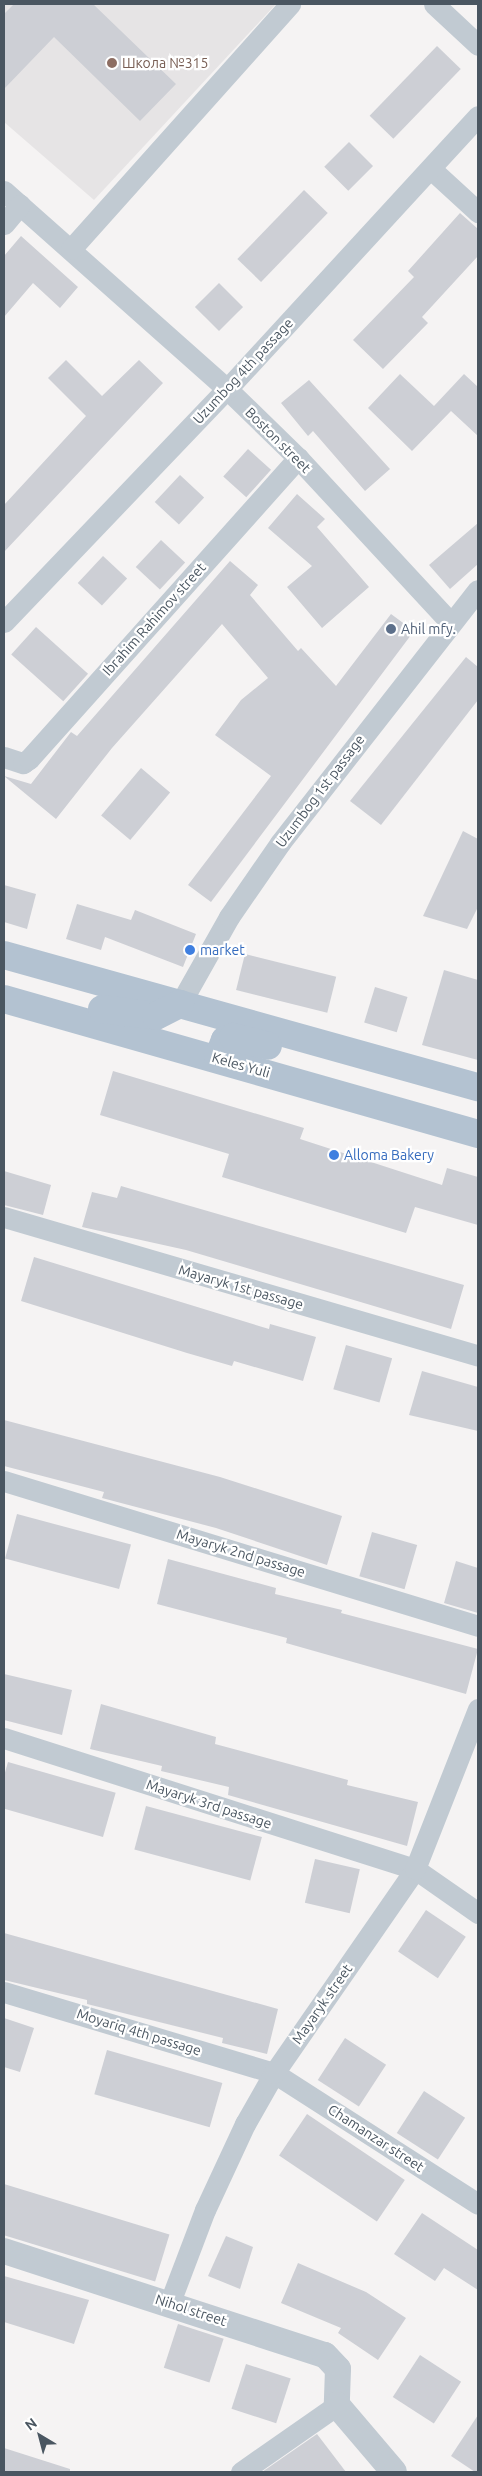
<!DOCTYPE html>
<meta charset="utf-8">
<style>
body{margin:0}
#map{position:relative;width:482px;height:2476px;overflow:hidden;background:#f5f3f3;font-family:Ubuntu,sans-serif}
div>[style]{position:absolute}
.education>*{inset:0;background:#e6e4e5}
.building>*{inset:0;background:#cdcfd5;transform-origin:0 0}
.minor>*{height:21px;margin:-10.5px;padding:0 10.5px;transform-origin:10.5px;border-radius:10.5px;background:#c1cad2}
.tertiary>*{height:26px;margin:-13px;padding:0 13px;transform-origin:13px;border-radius:13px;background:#c1cad2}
.primary>*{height:28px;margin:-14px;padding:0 14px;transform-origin:14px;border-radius:14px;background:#b3c2d1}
.dots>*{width:14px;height:14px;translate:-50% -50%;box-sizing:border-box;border:2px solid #fff;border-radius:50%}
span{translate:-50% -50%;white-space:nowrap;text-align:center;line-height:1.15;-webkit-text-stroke:4.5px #fff;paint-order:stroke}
.education-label{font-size:14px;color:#785e54}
.left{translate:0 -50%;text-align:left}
.street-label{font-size:14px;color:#4a5661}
.service-label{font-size:14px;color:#4e5e75}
.shop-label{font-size:14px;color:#366cbe}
.frame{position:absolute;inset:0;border:5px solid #4a5661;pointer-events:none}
.north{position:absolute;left:15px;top:2411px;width:50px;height:50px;-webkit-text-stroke:4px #fff;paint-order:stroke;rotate:323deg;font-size:14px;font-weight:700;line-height:20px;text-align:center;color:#4a5661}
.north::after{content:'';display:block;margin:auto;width:18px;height:22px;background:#4a5661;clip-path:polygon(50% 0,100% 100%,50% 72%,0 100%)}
</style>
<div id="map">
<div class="education">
<i style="clip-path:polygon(4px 4px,276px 4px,94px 200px,4px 122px)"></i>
</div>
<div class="building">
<i style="clip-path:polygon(14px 4px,93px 4px,176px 84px,140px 121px,54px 37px,4px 89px,4px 14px)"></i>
<i style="left:437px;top:46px;width:33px;height:97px;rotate:44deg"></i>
<i style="left:349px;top:142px;width:34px;height:35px;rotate:45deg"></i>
<i style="left:304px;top:190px;width:33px;height:96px;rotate:44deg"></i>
<i style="clip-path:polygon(460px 213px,478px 229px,478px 256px,422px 317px,428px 323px,383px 369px,353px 340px,414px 277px,408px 271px)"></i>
<i style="clip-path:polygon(21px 236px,78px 287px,60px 308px,33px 283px,4px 317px,4px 256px)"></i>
<i style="left:219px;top:283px;width:34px;height:34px;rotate:45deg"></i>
<i style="clip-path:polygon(66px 360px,102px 396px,139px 360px,163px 383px,4px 552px,4px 505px,86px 416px,48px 378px)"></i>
<i style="clip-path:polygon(400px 374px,434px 406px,464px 374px,478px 387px,478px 436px,451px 411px,412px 451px,368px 408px)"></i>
<i style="clip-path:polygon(309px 380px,390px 469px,365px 491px,313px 431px,308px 436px,281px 403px)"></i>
<i style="left:248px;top:449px;width:31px;height:37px;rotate:42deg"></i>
<i style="left:180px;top:475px;width:33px;height:37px;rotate:43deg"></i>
<i style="clip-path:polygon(297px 494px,325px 519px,317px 527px,369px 587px,322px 628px,287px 587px,312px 566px,268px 528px)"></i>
<i style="clip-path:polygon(478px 523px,478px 564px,450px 589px,429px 565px)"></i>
<i style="left:161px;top:540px;width:33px;height:37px;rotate:43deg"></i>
<i style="left:103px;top:556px;width:33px;height:37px;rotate:43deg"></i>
<i style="clip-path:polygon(230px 561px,258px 585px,250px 595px,298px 651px,301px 648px,336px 686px,391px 614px,414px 631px,211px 902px,188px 885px,271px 776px,215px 735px,241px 700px,268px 678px,222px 624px,112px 748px,56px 819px,4px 776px,31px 784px,71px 732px,77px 736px)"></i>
<i style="left:36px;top:627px;width:70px;height:37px;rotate:42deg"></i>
<i style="clip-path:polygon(466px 657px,478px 667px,478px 700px,381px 825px,350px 801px)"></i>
<i style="left:141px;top:768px;width:38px;height:62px;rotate:40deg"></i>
<i style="clip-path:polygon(463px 831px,478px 839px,478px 907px,467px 929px,423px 916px)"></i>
<i style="clip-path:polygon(4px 885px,36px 894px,27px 929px,4px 922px)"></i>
<i style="clip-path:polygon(77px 904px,131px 920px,135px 910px,196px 934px,183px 967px,105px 937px,101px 950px,66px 939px)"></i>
<i style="left:245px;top:954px;width:94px;height:37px;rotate:14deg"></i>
<i style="clip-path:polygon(444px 970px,478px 980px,478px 1060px,422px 1045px)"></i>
<i style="left:375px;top:987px;width:34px;height:37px;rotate:17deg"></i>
<i style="clip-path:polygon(113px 1071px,304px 1128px,300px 1139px,442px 1185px,447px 1168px,478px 1177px,478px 1225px,415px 1207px,406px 1233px,222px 1177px,229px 1154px,100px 1115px)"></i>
<i style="clip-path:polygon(4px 1171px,51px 1185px,43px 1215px,4px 1205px)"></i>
<i style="clip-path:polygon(121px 1186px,464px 1285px,451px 1329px,186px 1250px,82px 1227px,92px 1192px,117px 1198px)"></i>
<i style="clip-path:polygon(34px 1257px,269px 1329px,270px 1324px,316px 1337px,303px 1381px,234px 1361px,232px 1366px,187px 1353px,21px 1301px)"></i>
<i style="left:346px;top:1345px;width:48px;height:46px;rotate:16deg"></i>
<i style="clip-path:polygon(422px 1371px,478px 1387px,478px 1431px,409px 1415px)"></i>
<i style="clip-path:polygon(4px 1420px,220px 1477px,342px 1516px,327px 1565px,216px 1528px,102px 1498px,104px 1492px,4px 1466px)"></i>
<i style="left:17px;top:1514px;width:118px;height:46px;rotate:15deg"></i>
<i style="left:372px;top:1532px;width:47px;height:46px;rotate:16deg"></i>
<i style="clip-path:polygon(168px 1559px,276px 1588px,275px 1594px,342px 1610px,341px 1613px,478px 1649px,466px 1694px,286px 1643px,287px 1638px,157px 1604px)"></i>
<i style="clip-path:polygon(456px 1561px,478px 1568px,478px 1613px,444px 1603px)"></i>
<i style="clip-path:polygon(4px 1674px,72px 1690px,62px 1735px,4px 1720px)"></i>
<i style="clip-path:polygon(101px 1704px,216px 1737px,215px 1744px,348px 1780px,347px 1785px,418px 1802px,407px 1846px,228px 1795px,229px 1787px,161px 1771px,162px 1766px,90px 1749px)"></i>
<i style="left:8px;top:1762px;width:112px;height:46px;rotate:16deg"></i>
<i style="left:146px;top:1806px;width:120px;height:45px;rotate:15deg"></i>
<i style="left:315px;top:1859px;width:46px;height:45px;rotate:13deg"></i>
<i style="left:426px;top:1910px;width:48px;height:50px;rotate:34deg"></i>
<i style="clip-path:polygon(4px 1933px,278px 2009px,267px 2054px,222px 2043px,223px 2038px,87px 2004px,87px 2000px,4px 1980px)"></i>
<i style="clip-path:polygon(4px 2018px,34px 2028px,20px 2072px,4px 2067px)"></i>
<i style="left:345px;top:2038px;width:49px;height:50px;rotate:33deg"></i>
<i style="left:107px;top:2050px;width:120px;height:46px;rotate:16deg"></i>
<i style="left:424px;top:2091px;width:49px;height:50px;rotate:33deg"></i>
<i style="left:307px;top:2114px;width:118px;height:50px;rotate:34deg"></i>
<i style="left:4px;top:2184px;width:173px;height:49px;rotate:17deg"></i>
<i style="clip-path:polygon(422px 2213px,478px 2250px,478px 2290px,444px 2268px,435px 2281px,394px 2254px)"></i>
<i style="clip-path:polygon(226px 2236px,253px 2247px,240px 2289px,208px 2276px)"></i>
<i style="clip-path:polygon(298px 2263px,366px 2292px,406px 2318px,378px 2360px,338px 2333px,341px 2328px,281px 2303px)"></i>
<i style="clip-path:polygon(4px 2276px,89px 2300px,74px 2344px,4px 2322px)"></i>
<i style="left:178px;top:2324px;width:48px;height:46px;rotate:18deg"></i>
<i style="left:420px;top:2355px;width:49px;height:50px;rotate:33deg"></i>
<i style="left:246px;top:2364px;width:47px;height:47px;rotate:18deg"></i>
<i style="clip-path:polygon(478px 2415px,478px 2472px,475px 2472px,451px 2456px)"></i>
<i style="clip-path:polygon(317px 2434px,346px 2472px,262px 2472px)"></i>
<i style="clip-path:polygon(4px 2448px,70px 2469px,70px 2472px,4px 2472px)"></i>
</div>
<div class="minor">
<i style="left:434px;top:4px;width:60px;rotate:43deg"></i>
<i style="left:431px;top:169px;width:64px;rotate:42.5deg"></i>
<i style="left:4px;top:191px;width:298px;rotate:41.6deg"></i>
<i style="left:227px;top:389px;width:99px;rotate:44.2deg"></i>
<i style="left:298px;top:458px;width:224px;rotate:47.2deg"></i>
<i style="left:4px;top:224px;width:25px;rotate:-50deg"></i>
<i style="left:71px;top:249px;width:329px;rotate:-48.2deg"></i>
<i style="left:4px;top:622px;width:323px;rotate:-46.3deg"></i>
<i style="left:227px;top:389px;width:371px;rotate:-47.4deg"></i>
<i style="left:4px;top:757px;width:20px;rotate:18deg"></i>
<i style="left:23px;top:763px;width:7px;rotate:-34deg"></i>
<i style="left:29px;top:759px;width:404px;rotate:-48.2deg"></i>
<i style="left:180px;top:1004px;width:100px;rotate:-60.6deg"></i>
<i style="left:229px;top:917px;width:90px;rotate:-55.4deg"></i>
<i style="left:280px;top:843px;width:321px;rotate:-52deg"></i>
<i style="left:4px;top:1217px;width:494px;rotate:16.3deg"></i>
<i style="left:4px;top:1481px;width:496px;rotate:17deg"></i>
<i style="left:4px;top:1738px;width:431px;rotate:17.7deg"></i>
<i style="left:415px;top:1869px;width:77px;rotate:34.9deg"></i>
<i style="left:4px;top:1992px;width:282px;rotate:16.7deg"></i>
<i style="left:274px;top:2073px;width:242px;rotate:32.7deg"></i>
<i style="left:170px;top:2302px;width:98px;rotate:-69.2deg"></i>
<i style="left:205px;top:2210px;width:95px;rotate:-65.1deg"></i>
<i style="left:245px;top:2124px;width:59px;rotate:-60.4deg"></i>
<i style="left:274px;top:2073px;width:248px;rotate:-55.3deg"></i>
<i style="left:415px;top:1869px;width:172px;rotate:-68.5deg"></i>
<i style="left:241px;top:2472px;width:117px;rotate:-34.9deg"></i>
</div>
<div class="tertiary">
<i style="left:4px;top:2251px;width:337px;rotate:18deg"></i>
<i style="left:325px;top:2355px;width:19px;rotate:47deg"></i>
<i style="left:338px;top:2369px;width:36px;rotate:92deg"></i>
<i style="left:337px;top:2405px;width:88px;rotate:49.6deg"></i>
</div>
<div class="primary">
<i style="left:4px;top:955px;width:492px;rotate:15.6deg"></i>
<i style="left:4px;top:999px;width:493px;rotate:15.9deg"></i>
<i style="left:102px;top:1009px;width:54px;rotate:7.4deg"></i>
<i style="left:156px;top:1016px;width:27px;rotate:-27deg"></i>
<i style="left:218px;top:1058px;width:19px;rotate:-69deg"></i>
<i style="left:225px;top:1040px;width:9px;rotate:-21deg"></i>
<i style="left:233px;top:1037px;width:36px;rotate:14deg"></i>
</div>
<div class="dots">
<i style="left:112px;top:63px;background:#8d6e63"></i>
<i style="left:391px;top:629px;background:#5c6f8a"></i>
<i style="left:190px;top:950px;background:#3f7fe0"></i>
<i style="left:334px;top:1155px;background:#3f7fe0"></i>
</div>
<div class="education-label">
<span class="left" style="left:122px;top:63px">Школа №315</span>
</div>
<div class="street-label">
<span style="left:243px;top:371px;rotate:-47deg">Uzumbog 4th passage</span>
<span style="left:278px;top:440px;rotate:45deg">Boston street</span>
<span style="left:154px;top:619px;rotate:-48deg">Ibrahim Rahimov street</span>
<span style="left:320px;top:791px;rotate:-53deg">Uzumbog 1st passage</span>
<span style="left:241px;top:1065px;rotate:16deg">Keles Yuli</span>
<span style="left:241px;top:1287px;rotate:16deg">Mayaryk 1st passage</span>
<span style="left:241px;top:1553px;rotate:17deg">Mayaryk 2nd passage</span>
<span style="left:209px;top:1804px;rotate:18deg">Mayaryk 3rd passage</span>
<span style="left:322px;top:2004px;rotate:-55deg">Mayaryk street</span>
<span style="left:139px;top:2032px;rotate:17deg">Moyariq 4th passage</span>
<span style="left:376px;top:2138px;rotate:33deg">Chamanzar street</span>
<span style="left:191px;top:2310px;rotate:18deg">Nihol street</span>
</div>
<div class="service-label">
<span class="left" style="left:401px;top:629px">Ahil mfy.</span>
</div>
<div class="shop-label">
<span class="left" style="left:200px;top:950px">market</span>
<span class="left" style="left:344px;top:1155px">Alloma Bakery</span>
</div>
<div class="frame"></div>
<div class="north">N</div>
</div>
